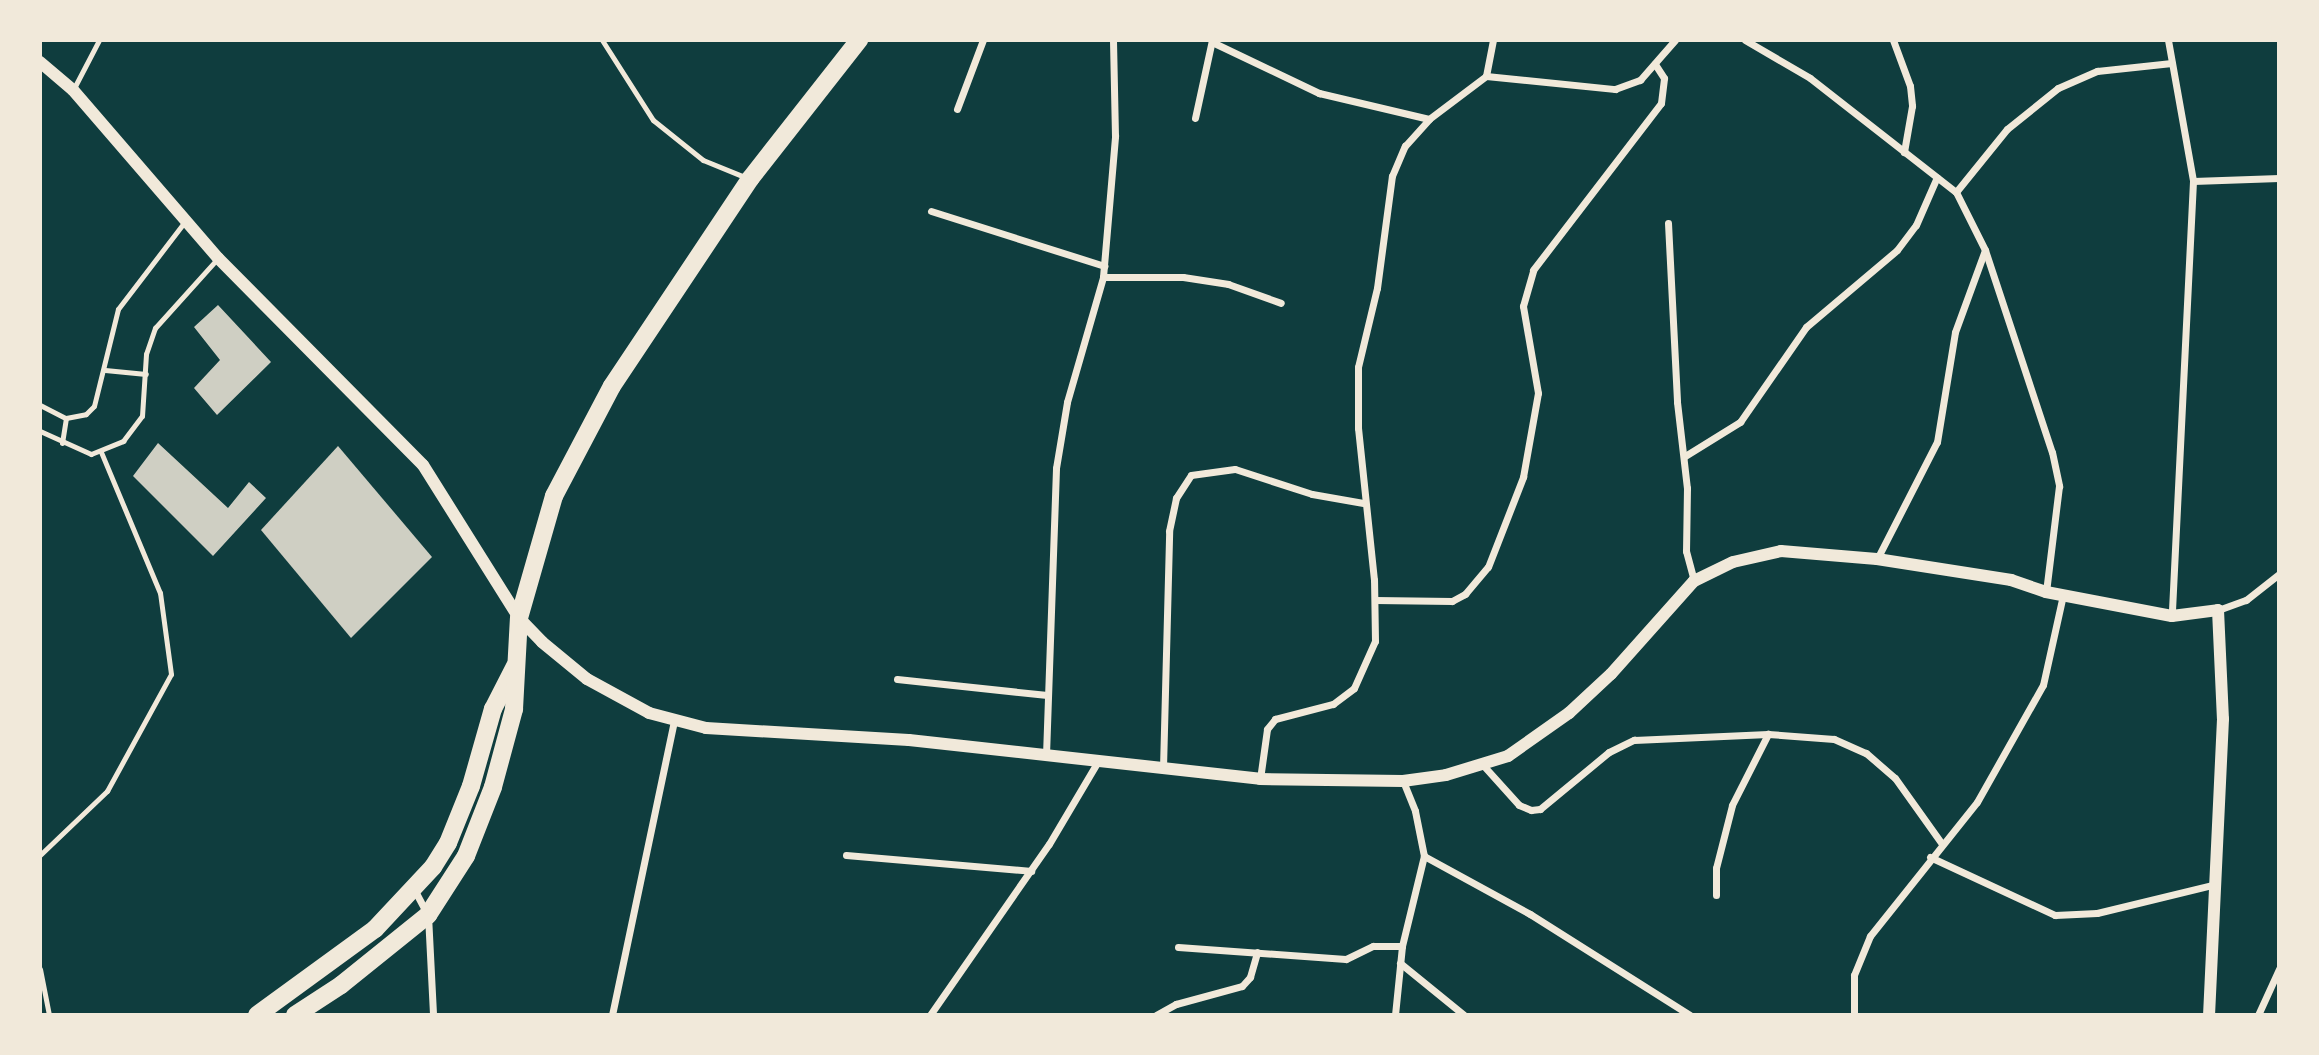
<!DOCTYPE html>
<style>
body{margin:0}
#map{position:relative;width:2319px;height:1055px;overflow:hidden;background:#0f3d3e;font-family:Signika,sans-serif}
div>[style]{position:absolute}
.building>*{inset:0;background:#cfcfc3}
.service>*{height:5px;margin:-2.5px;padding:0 2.5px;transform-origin:2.5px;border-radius:2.5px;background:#f1e9da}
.minor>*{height:7px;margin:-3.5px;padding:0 3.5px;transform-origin:3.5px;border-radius:3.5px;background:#f1e9da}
.tertiary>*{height:12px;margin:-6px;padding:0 6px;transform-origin:6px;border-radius:6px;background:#f1e9da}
.primary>*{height:18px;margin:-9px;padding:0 9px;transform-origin:9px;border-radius:9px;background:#f1e9da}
span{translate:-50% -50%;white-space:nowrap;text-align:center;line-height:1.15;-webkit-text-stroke:7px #f1e9da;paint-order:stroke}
.frame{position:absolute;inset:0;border:42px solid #f1e9da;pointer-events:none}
</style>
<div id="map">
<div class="building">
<i style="clip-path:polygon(218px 305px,271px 362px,217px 415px,194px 388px,220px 360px,194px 327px)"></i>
<i style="clip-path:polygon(158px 443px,228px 508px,249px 482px,266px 498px,213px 556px,133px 476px)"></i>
<i style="clip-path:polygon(338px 446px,432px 557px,351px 638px,261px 530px)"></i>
</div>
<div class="service">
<i style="left:602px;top:40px;width:95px;rotate:57.5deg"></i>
<i style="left:653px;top:120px;width:64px;rotate:38.7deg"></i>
<i style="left:703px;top:160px;width:48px;rotate:22.2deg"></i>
<i style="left:73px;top:90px;width:56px;rotate:-62.5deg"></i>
<i style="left:105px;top:370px;width:41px;rotate:5.6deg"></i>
<i style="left:40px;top:405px;width:29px;rotate:27deg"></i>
<i style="left:66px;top:418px;width:20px;rotate:-11deg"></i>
<i style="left:86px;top:414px;width:11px;rotate:-45deg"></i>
<i style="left:94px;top:406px;width:100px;rotate:-76.1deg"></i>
<i style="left:118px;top:309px;width:112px;rotate:-52.6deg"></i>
<i style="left:40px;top:431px;width:56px;rotate:24.3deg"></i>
<i style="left:91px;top:454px;width:35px;rotate:-22deg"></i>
<i style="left:123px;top:441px;width:31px;rotate:-53deg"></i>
<i style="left:142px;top:416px;width:62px;rotate:-86.3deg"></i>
<i style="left:146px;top:354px;width:28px;rotate:-71deg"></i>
<i style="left:155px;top:328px;width:94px;rotate:-48deg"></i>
<i style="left:62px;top:443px;width:25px;rotate:-81deg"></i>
<i style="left:40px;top:855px;width:93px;rotate:-43.7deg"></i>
<i style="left:107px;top:791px;width:133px;rotate:-61.3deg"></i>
<i style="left:171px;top:674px;width:82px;rotate:-97.7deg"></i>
<i style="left:160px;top:593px;width:153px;rotate:-112.7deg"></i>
<i style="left:40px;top:969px;width:47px;rotate:78.9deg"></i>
</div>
<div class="minor">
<i style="left:1745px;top:40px;width:75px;rotate:30.3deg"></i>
<i style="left:1810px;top:78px;width:185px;rotate:38deg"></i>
<i style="left:1956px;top:192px;width:65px;rotate:63.4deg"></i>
<i style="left:1985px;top:250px;width:213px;rotate:71.7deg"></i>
<i style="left:2052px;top:452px;width:35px;rotate:78deg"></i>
<i style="left:2059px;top:486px;width:107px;rotate:97deg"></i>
<i style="left:1893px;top:40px;width:49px;rotate:69.7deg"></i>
<i style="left:1910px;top:86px;width:20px;rotate:84deg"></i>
<i style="left:1912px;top:106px;width:47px;rotate:99.9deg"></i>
<i style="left:2168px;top:40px;width:143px;rotate:79.9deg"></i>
<i style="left:2193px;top:181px;width:436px;rotate:92.8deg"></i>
<i style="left:1212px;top:42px;width:119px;rotate:25.5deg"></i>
<i style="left:1319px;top:93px;width:113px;rotate:13.3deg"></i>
<i style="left:1486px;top:76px;width:37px;rotate:-79deg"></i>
<i style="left:957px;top:109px;width:74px;rotate:-69.4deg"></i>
<i style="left:1195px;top:118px;width:80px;rotate:-77.7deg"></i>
<i style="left:2193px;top:181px;width:86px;rotate:-2deg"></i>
<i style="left:1956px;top:192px;width:81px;rotate:-51deg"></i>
<i style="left:2007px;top:129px;width:65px;rotate:-38.8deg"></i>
<i style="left:2058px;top:88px;width:43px;rotate:-23.6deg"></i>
<i style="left:2097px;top:71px;width:75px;rotate:-6.1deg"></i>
<i style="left:931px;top:211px;width:182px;rotate:17.6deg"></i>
<i style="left:1668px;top:223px;width:179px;rotate:87.1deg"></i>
<i style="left:1677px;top:402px;width:87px;rotate:83.4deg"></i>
<i style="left:1687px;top:488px;width:63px;rotate:90.9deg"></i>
<i style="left:1686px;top:551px;width:31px;rotate:75deg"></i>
<i style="left:1103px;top:277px;width:80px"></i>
<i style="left:1183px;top:277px;width:46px;rotate:8.8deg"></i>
<i style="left:1228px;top:284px;width:56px;rotate:19.7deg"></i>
<i style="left:1685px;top:456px;width:65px;rotate:-31.7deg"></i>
<i style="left:1740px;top:422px;width:116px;rotate:-55.2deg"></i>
<i style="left:1806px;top:327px;width:119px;rotate:-40.2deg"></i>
<i style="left:1897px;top:250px;width:31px;rotate:-53deg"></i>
<i style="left:1916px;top:225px;width:52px;rotate:-66.4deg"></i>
<i style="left:1877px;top:559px;width:131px;rotate:-62.9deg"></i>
<i style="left:1937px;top:442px;width:111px;rotate:-80.7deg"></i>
<i style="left:1955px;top:332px;width:87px;rotate:-69.9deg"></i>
<i style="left:1375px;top:600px;width:77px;rotate:0.7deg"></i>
<i style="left:1452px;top:601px;width:15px;rotate:-28deg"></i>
<i style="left:1465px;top:594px;width:35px;rotate:-50deg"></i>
<i style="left:1488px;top:567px;width:97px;rotate:-68.7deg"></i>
<i style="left:1523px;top:477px;width:85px;rotate:-79.9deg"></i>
<i style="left:1538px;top:393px;width:88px;rotate:-99.8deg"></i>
<i style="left:1523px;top:306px;width:37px;rotate:-74deg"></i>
<i style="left:1533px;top:270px;width:210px;rotate:-52.5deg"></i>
<i style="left:1661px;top:103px;width:25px;rotate:-83deg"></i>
<i style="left:1664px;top:78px;width:17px;rotate:-123deg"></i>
<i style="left:2218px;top:610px;width:30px;rotate:-20deg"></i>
<i style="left:2246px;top:600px;width:42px;rotate:-38.2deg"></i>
<i style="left:897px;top:679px;width:151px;rotate:6.1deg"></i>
<i style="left:1046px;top:755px;width:287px;rotate:-88deg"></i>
<i style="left:1056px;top:468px;width:67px;rotate:-80.5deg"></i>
<i style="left:1067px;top:402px;width:130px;rotate:-73.9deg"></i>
<i style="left:1103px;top:277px;width:142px;rotate:-85.1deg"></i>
<i style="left:1115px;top:136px;width:96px;rotate:-91.2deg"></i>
<i style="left:1482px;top:764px;width:55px;rotate:47.9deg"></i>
<i style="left:1519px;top:805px;width:13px;rotate:23deg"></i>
<i style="left:1531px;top:810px;width:9px;rotate:-6deg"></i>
<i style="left:1540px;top:809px;width:89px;rotate:-39.6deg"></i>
<i style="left:1609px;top:752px;width:28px;rotate:-26deg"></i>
<i style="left:1634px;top:740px;width:134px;rotate:-2.6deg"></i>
<i style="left:1768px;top:734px;width:66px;rotate:4.3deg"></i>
<i style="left:1834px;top:739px;width:35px;rotate:24deg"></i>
<i style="left:1866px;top:753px;width:38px;rotate:41deg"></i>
<i style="left:1895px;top:778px;width:81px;rotate:54.5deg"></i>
<i style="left:1163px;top:768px;width:237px;rotate:-88.5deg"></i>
<i style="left:1169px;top:531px;width:34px;rotate:-78deg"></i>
<i style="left:1176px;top:498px;width:27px;rotate:-57deg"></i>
<i style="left:1191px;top:475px;width:44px;rotate:-7.8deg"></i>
<i style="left:1235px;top:469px;width:81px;rotate:18deg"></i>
<i style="left:1312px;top:494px;width:52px;rotate:10deg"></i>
<i style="left:1260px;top:779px;width:50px;rotate:-82deg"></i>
<i style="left:1267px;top:729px;width:13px;rotate:-51deg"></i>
<i style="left:1275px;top:719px;width:60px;rotate:-14.5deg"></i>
<i style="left:1333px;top:704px;width:26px;rotate:-37deg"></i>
<i style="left:1354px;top:688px;width:51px;rotate:-65.9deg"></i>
<i style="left:1375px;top:641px;width:61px;rotate:-90.9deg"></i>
<i style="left:1374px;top:580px;width:153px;rotate:-96deg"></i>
<i style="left:1358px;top:428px;width:61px;rotate:-90deg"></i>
<i style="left:1358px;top:367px;width:81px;rotate:-76.5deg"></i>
<i style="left:1377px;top:288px;width:113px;rotate:-82.4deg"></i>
<i style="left:1392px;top:176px;width:33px;rotate:-67deg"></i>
<i style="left:1405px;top:146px;width:36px;rotate:-48deg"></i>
<i style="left:1429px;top:119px;width:71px;rotate:-37deg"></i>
<i style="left:1486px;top:76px;width:130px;rotate:5.8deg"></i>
<i style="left:1615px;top:89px;width:27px;rotate:-20deg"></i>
<i style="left:1640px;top:80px;width:53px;rotate:-48.8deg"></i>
<i style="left:1403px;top:781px;width:32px;rotate:68deg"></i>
<i style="left:1415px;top:811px;width:46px;rotate:78.7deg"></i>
<i style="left:1424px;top:856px;width:121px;rotate:28.7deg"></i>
<i style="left:1530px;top:914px;width:189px;rotate:32.3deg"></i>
<i style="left:846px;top:855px;width:186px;rotate:4.9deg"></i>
<i style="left:1930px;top:857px;width:138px;rotate:24.9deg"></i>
<i style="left:2055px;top:915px;width:42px;rotate:-2.7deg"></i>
<i style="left:2097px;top:913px;width:118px;rotate:-13.7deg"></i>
<i style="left:415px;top:891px;width:27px;rotate:62deg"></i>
<i style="left:428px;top:915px;width:100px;rotate:87.1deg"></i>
<i style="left:1716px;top:895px;width:27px;rotate:-90deg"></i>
<i style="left:1716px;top:868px;width:65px;rotate:-75.7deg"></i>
<i style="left:1732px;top:805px;width:80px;rotate:-63.1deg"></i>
<i style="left:1178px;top:947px;width:168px;rotate:4.1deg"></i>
<i style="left:1346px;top:959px;width:30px;rotate:-26deg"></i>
<i style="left:1373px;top:946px;width:29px"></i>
<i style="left:1400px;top:963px;width:82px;rotate:39.1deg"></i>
<i style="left:612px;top:1015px;width:301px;rotate:-78.1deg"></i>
<i style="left:930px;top:1015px;width:208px;rotate:-55.2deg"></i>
<i style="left:1049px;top:844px;width:96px;rotate:-59.4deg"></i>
<i style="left:1156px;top:1015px;width:23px;rotate:-29deg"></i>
<i style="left:1176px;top:1004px;width:68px;rotate:-15.3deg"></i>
<i style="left:1242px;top:986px;width:12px;rotate:-48deg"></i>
<i style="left:1250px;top:977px;width:26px;rotate:-74deg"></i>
<i style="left:1395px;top:1015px;width:69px;rotate:-84.2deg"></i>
<i style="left:1402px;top:946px;width:93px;rotate:-76.3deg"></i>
<i style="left:1854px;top:1015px;width:40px;rotate:-90deg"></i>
<i style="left:1854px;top:975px;width:42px;rotate:-67.7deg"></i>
<i style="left:1870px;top:936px;width:171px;rotate:-51.4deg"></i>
<i style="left:1977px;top:802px;width:134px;rotate:-60.6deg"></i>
<i style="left:2043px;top:685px;width:92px;rotate:-77.5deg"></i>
<i style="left:2258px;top:1015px;width:51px;rotate:-65.5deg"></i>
</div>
<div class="tertiary">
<i style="left:40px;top:62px;width:43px;rotate:40.3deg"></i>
<i style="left:73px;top:90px;width:222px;rotate:49.2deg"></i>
<i style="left:218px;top:258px;width:291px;rotate:45.3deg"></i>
<i style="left:423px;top:465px;width:181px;rotate:57.9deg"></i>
<i style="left:519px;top:618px;width:33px;rotate:46deg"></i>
<i style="left:542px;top:642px;width:58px;rotate:39.4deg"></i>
<i style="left:587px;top:679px;width:71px;rotate:28.7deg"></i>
<i style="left:649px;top:713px;width:59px;rotate:14.7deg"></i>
<i style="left:706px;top:728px;width:203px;rotate:3.4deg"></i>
<i style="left:909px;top:740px;width:353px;rotate:6.3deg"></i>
<i style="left:1260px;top:779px;width:143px;rotate:0.8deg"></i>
<i style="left:1403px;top:781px;width:43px;rotate:-7.9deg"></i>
<i style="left:1446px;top:775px;width:65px;rotate:-17deg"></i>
<i style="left:1508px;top:756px;width:75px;rotate:-35.2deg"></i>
<i style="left:1569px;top:713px;width:57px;rotate:-42.9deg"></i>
<i style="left:1611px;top:674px;width:125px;rotate:-48.3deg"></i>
<i style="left:1694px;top:581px;width:43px;rotate:-26deg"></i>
<i style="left:1733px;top:562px;width:49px;rotate:-12.9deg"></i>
<i style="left:1781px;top:551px;width:96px;rotate:4.8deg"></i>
<i style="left:1877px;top:559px;width:136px;rotate:8.9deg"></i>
<i style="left:2011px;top:580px;width:37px;rotate:19deg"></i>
<i style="left:2046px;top:592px;width:128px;rotate:10.8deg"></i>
<i style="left:2172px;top:616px;width:46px;rotate:-7.4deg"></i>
<i style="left:2218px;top:610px;width:109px;rotate:87.4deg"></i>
<i style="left:2223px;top:719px;width:296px;rotate:92.7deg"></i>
</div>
<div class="primary">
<i style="left:257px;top:1015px;width:146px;rotate:-36.1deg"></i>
<i style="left:375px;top:929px;width:85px;rotate:-46.9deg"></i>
<i style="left:433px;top:867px;width:28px;rotate:-58deg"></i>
<i style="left:448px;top:843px;width:61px;rotate:-68deg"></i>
<i style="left:471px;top:786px;width:80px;rotate:-74.1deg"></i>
<i style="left:493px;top:709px;width:48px;rotate:-62.9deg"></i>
<i style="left:295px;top:1015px;width:55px;rotate:-33.1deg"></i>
<i style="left:341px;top:985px;width:112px;rotate:-38.8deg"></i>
<i style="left:428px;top:915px;width:70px;rotate:-57.2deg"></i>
<i style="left:466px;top:856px;width:74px;rotate:-68.6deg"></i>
<i style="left:493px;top:787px;width:81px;rotate:-74.9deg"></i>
<i style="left:514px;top:709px;width:91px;rotate:-86.9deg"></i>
<i style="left:519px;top:618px;width:127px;rotate:-74deg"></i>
<i style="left:554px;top:496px;width:124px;rotate:-62.2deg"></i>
<i style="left:612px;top:386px;width:249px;rotate:-56.3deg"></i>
<i style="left:750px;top:179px;width:177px;rotate:-51.9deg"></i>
</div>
<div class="frame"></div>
</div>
